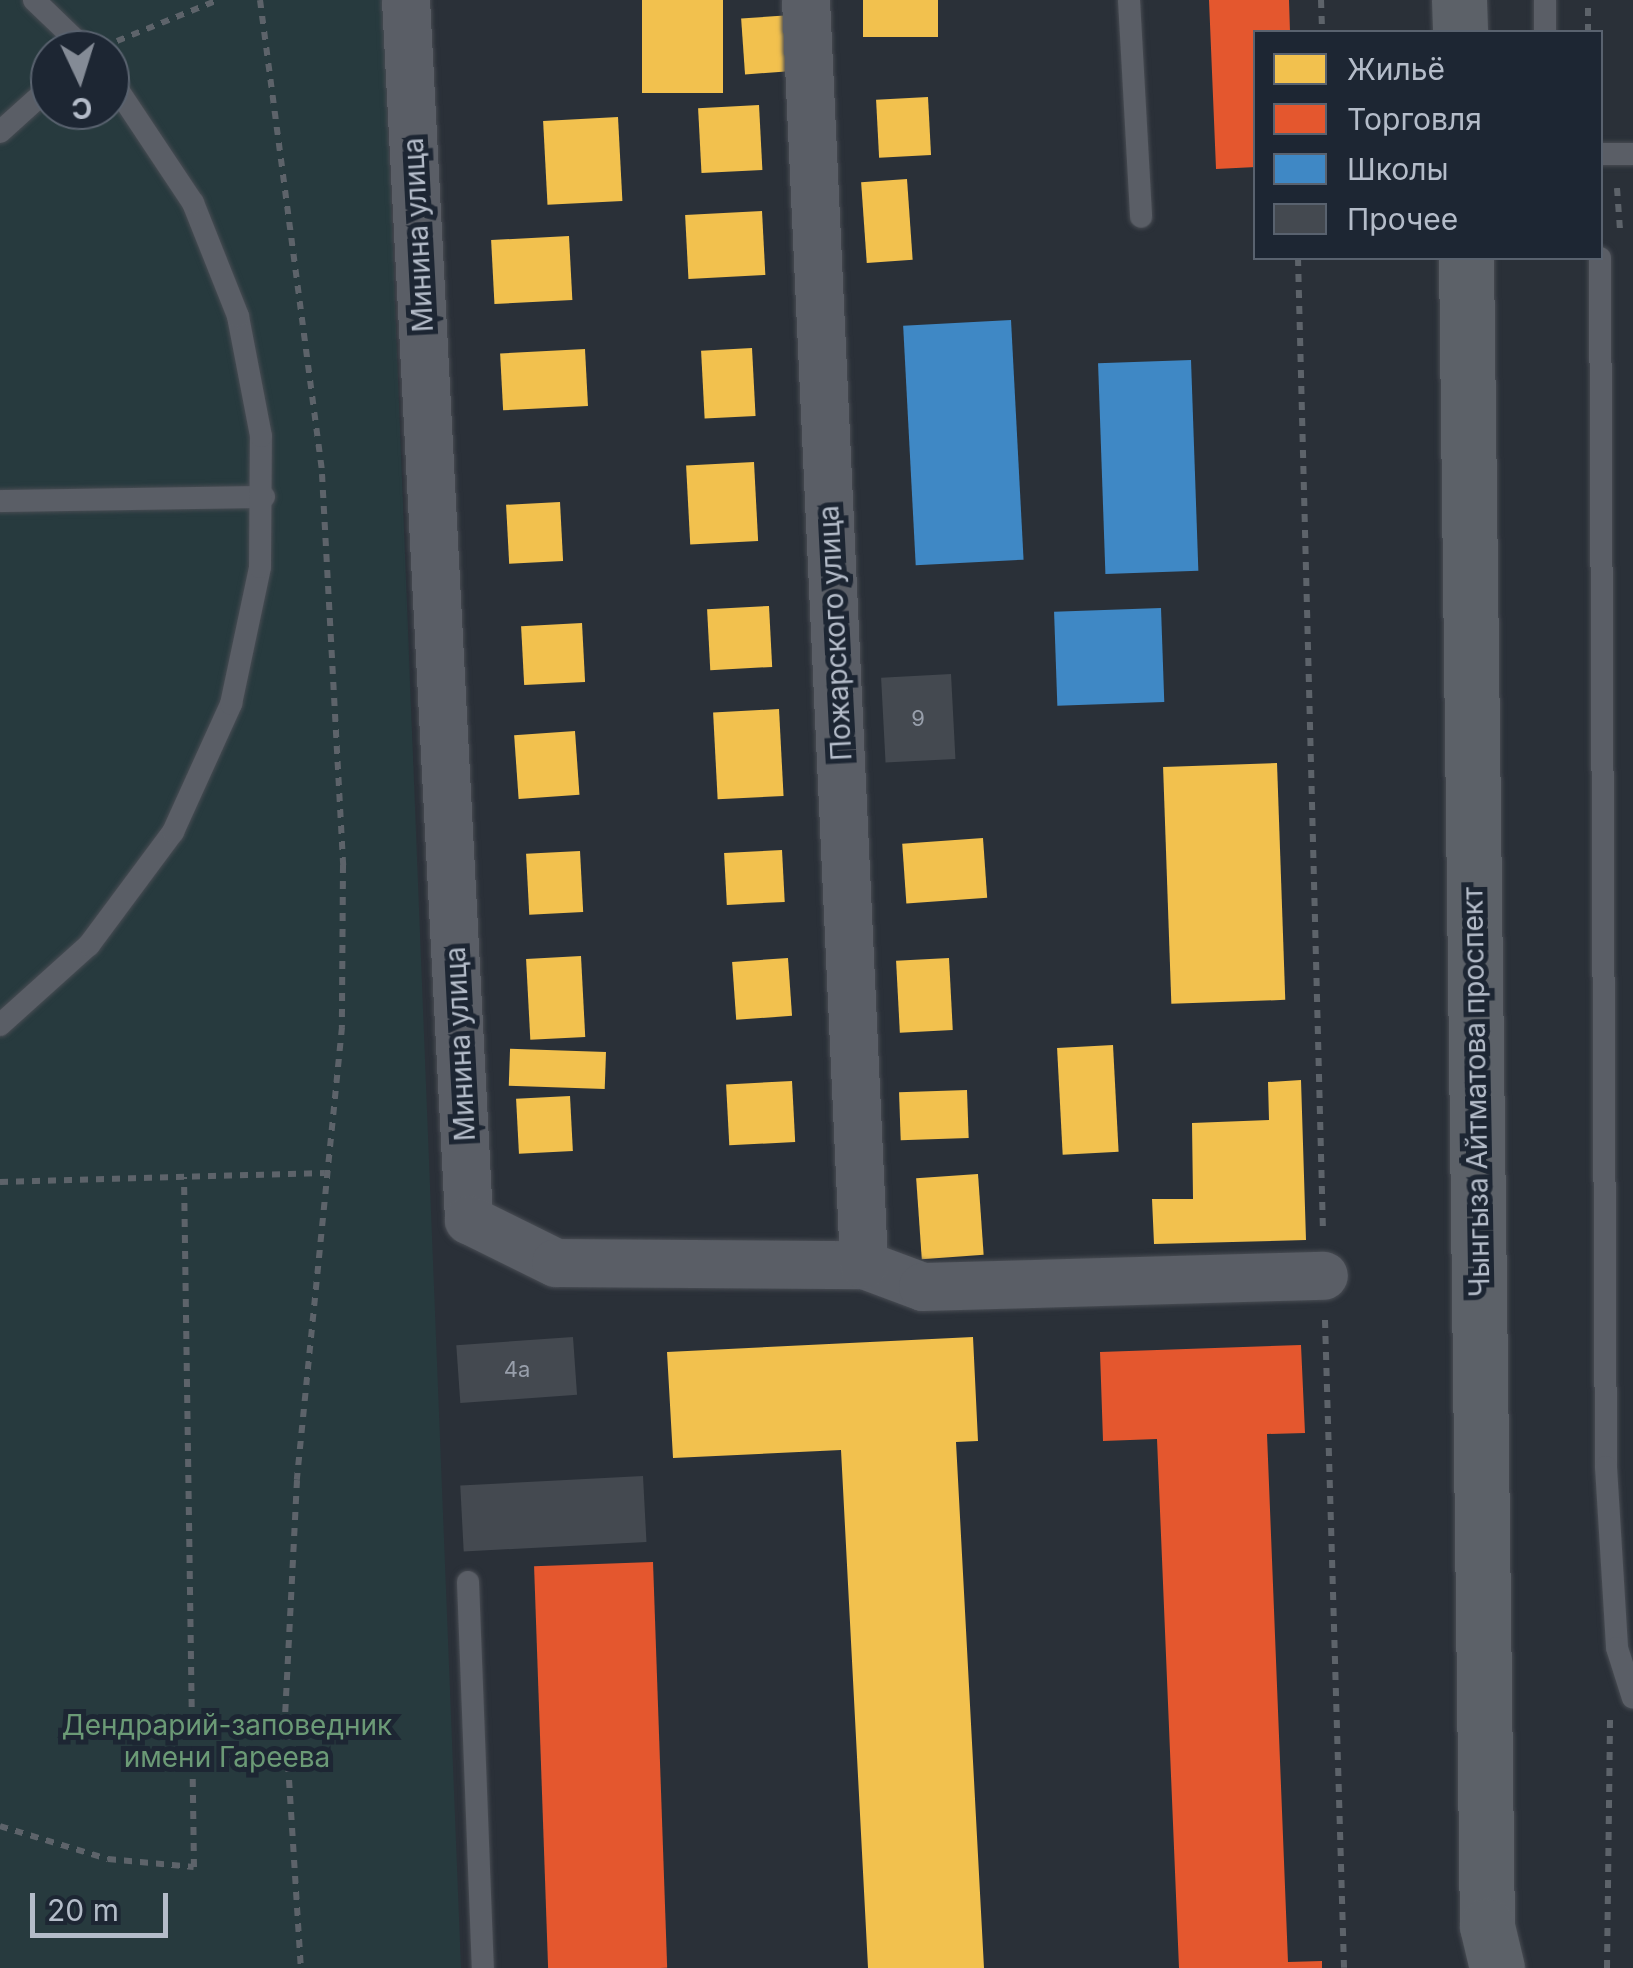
<!DOCTYPE html>
<meta charset="utf-8">
<style>
body{margin:0}
#map{position:relative;width:1633px;height:1968px;overflow:hidden;background:#2a3038;font-family:Inter,sans-serif}
div>[style]{position:absolute}
.green>*{inset:0;background:#273a3e}
.homes>*{inset:0;background:#f2c14e;transform-origin:0 0}
.shops>*{inset:0;background:#e4572e;transform-origin:0 0}
.schools>*{inset:0;background:#3f88c5;transform-origin:0 0}
.building>*{inset:0;background:#444950;transform-origin:0 0}
.path>*{height:6px;margin-top:-3px;transform-origin:0;background:repeating-linear-gradient(90deg,#5d636a 0 8px,transparent 0 16px)}
.roads{filter:drop-shadow(0 0 2px #484c53) drop-shadow(0 0 2px #484c53)}
.service>*{height:22px;margin:-11px;padding:0 11px;transform-origin:11px;border-radius:11px;background:#5a5e66}
.minor>*{height:48px;margin:-24px;padding:0 24px;transform-origin:24px;border-radius:24px;background:#5a5e66}
.primary>*{height:55px;margin:-27.5px;padding:0 27.5px;transform-origin:27.5px;border-radius:27.5px;background:#5c6168}
span{translate:-50% -50%;white-space:nowrap;text-align:center;line-height:1.15;-webkit-text-stroke:10px #1d2633;paint-order:stroke}
.number-label{font-size:22px;color:#989fab}
.number-label span{-webkit-text-stroke-width:0}
.street-label{font-size:28px;color:#b4bcc9}
.park-label{font-size:28px;color:#6b9a76}
.legend{position:absolute;left:1253px;top:30px;width:350px;height:230px;box-sizing:border-box;background:#1d2633;border:2px solid #59626f;margin:0;padding:12px 18px;list-style:none;font-size:30px;color:#b4bcc9}
.legend li{display:flex;align-items:center;gap:20px;height:50px}
.legend b{width:50px;border:2px solid #59626f}
.north{position:absolute;left:30px;top:30px;width:100px;height:100px;box-sizing:border-box;background:#1d2633;border:2px solid #59626f;border-radius:50%;rotate:176deg;font-size:28px;font-weight:700;line-height:40px;text-align:center;color:#b4bcc9}
.north::after{content:'';display:block;margin:auto;width:35px;height:45px;background:#848b96;clip-path:polygon(50% 0,100% 100%,50% 72%,0 100%)}
.scale{position:absolute;left:30px;top:1893px;width:138px;height:45px;box-sizing:border-box;border:5px solid #b4bcc9;border-top:0;padding-left:12px;font-size:30px;line-height:35px;white-space:nowrap;color:#b4bcc9;-webkit-text-stroke:8px #1d2633;paint-order:stroke}
</style>
<div id="map">
<div class="green">
<div style="clip-path:polygon(evenodd,0 0,383px 0,461px 1968px,0 1968px,0 0,50px 50px,110px 50px,110px 110px,50px 110px,50px 50px)"></div>
</div>
<div class="homes">
<div style="left:642px;top:0;width:81px;height:93px"></div>
<div style="left:863px;top:0;width:75px;height:37px"></div>
<div style="left:792px;top:15px;width:56px;height:51px;rotate:86deg"></div>
<div style="left:928px;top:97px;width:58px;height:52px;rotate:87deg"></div>
<div style="left:759px;top:105px;width:65px;height:61px;rotate:87deg"></div>
<div style="left:618px;top:117px;width:84px;height:75px;rotate:87deg"></div>
<div style="left:907px;top:179px;width:81px;height:46px;rotate:86deg"></div>
<div style="left:762px;top:211px;width:64px;height:77px;rotate:87deg"></div>
<div style="left:569px;top:236px;width:64px;height:78px;rotate:87deg"></div>
<div style="left:752px;top:348px;width:68px;height:51px;rotate:87deg"></div>
<div style="left:585px;top:349px;width:57px;height:85px;rotate:87deg"></div>
<div style="left:754px;top:462px;width:79px;height:68px;rotate:87deg"></div>
<div style="left:560px;top:502px;width:59px;height:54px;rotate:87deg"></div>
<div style="left:769px;top:606px;width:61px;height:62px;rotate:87deg"></div>
<div style="left:582px;top:623px;width:59px;height:61px;rotate:87deg"></div>
<div style="left:779px;top:709px;width:87px;height:66px;rotate:87deg"></div>
<div style="left:575px;top:731px;width:64px;height:61px;rotate:86deg"></div>
<div style="left:1277px;top:763px;width:237px;height:114px;rotate:88deg"></div>
<div style="left:983px;top:838px;width:60px;height:81px;rotate:86deg"></div>
<div style="left:782px;top:850px;width:52px;height:58px;rotate:87deg"></div>
<div style="left:580px;top:851px;width:61px;height:54px;rotate:87deg"></div>
<div style="left:581px;top:956px;width:81px;height:55px;rotate:87deg"></div>
<div style="left:788px;top:958px;width:58px;height:56px;rotate:86deg"></div>
<div style="left:949px;top:958px;width:72px;height:53px;rotate:87deg"></div>
<div style="left:1113px;top:1045px;width:107px;height:56px;rotate:87deg"></div>
<div style="left:606px;top:1052px;width:37px;height:96px;rotate:92deg"></div>
<div style="clip-path:polygon(1301px 1080px,1306px 1240px,1154px 1244px,1152px 1199px,1193px 1199px,1192px 1123px,1269px 1120px,1268px 1082px)"></div>
<div style="left:792px;top:1081px;width:61px;height:66px;rotate:87deg"></div>
<div style="left:967px;top:1090px;width:48px;height:68px;rotate:88deg"></div>
<div style="left:570px;top:1096px;width:55px;height:54px;rotate:87deg"></div>
<div style="left:978px;top:1174px;width:81px;height:62px;rotate:86deg"></div>
<div style="clip-path:polygon(973px 1337px,978px 1441px,956px 1442px,984px 1968px,868px 1968px,841px 1450px,673px 1458px,667px 1352px)"></div>
</div>
<div class="shops">
<div style="clip-path:polygon(1209px 0,1289px 0,1290px 32px,1256px 32px,1256px 167px,1216px 169px)"></div>
<div style="clip-path:polygon(1301px 1345px,1305px 1433px,1267px 1434px,1288px 1962px,1322px 1961px,1322px 1968px,1179px 1968px,1157px 1439px,1103px 1441px,1100px 1352px)"></div>
<div style="left:653px;top:1562px;width:406px;height:119px;rotate:88deg"></div>
</div>
<div class="schools">
<div style="left:1011px;top:320px;width:240px;height:108px;rotate:87deg"></div>
<div style="left:1191px;top:360px;width:211px;height:93px;rotate:88deg"></div>
<div style="left:1161px;top:608px;width:94px;height:107px;rotate:88deg"></div>
</div>
<div class="building">
<div style="left:951px;top:674px;width:85px;height:70px;rotate:87deg"></div>
<div style="left:573px;top:1337px;width:58px;height:117px;rotate:86deg"></div>
<div style="left:643px;top:1476px;width:66px;height:183px;rotate:87deg"></div>
</div>
<div class="path">
<div style="left:260px;top:0;width:478px;rotate:82.5deg"></div>
<div style="left:322px;top:474px;width:392px;rotate:86.9deg"></div>
<div style="left:343px;top:865px;width:162px;rotate:90.4deg"></div>
<div style="left:342px;top:1027px;width:455px;rotate:95.7deg"></div>
<div style="left:297px;top:1480px;width:236px;rotate:92.9deg"></div>
<div style="left:285px;top:1716px;width:253px;rotate:86.4deg"></div>
<div style="left:1321px;top:0;width:32px;rotate:88deg"></div>
<div style="left:1588px;top:32px;width:32px;rotate:-90deg"></div>
<div style="left:117px;top:41px;width:109px;rotate:-22.1deg"></div>
<div style="left:1617px;top:188px;width:42px;rotate:85.9deg"></div>
<div style="left:1298px;top:258px;width:974px;rotate:88.53deg"></div>
<div style="left:0;top:1182px;width:325px;rotate:-1.6deg"></div>
<div style="left:1325px;top:1320px;width:648px;rotate:88.32deg"></div>
<div style="left:0;top:1826px;width:113px;rotate:17deg"></div>
<div style="left:108px;top:1859px;width:86px;rotate:5.3deg"></div>
<div style="left:194px;top:1867px;width:690px;rotate:-90.83deg"></div>
<div style="left:1607px;top:1968px;width:248px;rotate:-89.3deg"></div>
</div>
<div class="roads">
<div class="service">
<div style="left:34px;top:0;width:72px;rotate:43.9deg"></div>
<div style="left:1129px;top:0;width:217px;rotate:86.8deg"></div>
<div style="left:1545px;top:0;width:32px;rotate:90deg"></div>
<div style="left:0;top:132px;width:67px;rotate:-42deg"></div>
<div style="left:1600px;top:154px;width:33px"></div>
<div style="left:1600px;top:258px;width:1209px;rotate:89.72deg"></div>
<div style="left:1606px;top:1467px;width:181px;rotate:86.5deg"></div>
<div style="left:1617px;top:1648px;width:52px;rotate:72.3deg"></div>
<div style="left:0;top:501px;width:264px;rotate:-0.9deg"></div>
<div style="left:0;top:1025px;width:120px;rotate:-42deg"></div>
<div style="left:89px;top:945px;width:141px;rotate:-53.4deg"></div>
<div style="left:173px;top:832px;width:141px;rotate:-65.6deg"></div>
<div style="left:231px;top:704px;width:140px;rotate:-78deg"></div>
<div style="left:260px;top:567px;width:131px;rotate:-89.6deg"></div>
<div style="left:261px;top:436px;width:122px;rotate:-100.9deg"></div>
<div style="left:238px;top:316px;width:122px;rotate:-111.7deg"></div>
<div style="left:193px;top:203px;width:150px;rotate:-123.6deg"></div>
<div style="left:468px;top:1582px;width:386px;rotate:87.8deg"></div>
</div>
<div class="minor">
<div style="left:406px;top:0;width:1222px;rotate:87.04deg"></div>
<div style="left:469px;top:1220px;width:97px;rotate:26.3deg"></div>
<div style="left:556px;top:1263px;width:308px;rotate:0.4deg"></div>
<div style="left:864px;top:1265px;width:63px;rotate:20.4deg"></div>
<div style="left:923px;top:1287px;width:401px;rotate:-1.6deg"></div>
<div style="left:806px;top:0;width:1266px;rotate:87.37deg"></div>
</div>
<div class="primary">
<div style="left:1459px;top:0;width:32px;rotate:88deg"></div>
<div style="left:1466px;top:258px;width:1668px;rotate:89.28deg"></div>
<div style="left:1487px;top:1926px;width:43px;rotate:76.6deg"></div>
</div>
</div>
<div class="number-label">
<span style="left:918px;top:719px">9</span>
<span style="left:517px;top:1370px">4а</span>
</div>
<div class="street-label">
<span style="left:418px;top:235px;rotate:-93deg">Минина улица</span>
<span style="left:835px;top:633px;rotate:-93deg">Пожарского улица</span>
<span style="left:460px;top:1044px;rotate:-93deg">Минина улица</span>
<span style="left:1476px;top:1092px;rotate:-91deg">Чынгыза Айтматова проспект</span>
</div>
<div class="park-label">
<span style="left:227px;top:1741px">Дендрарий-заповедник<br>имени Гареева</span>
</div>
<ul class="legend">
<li><b style="height:28px;background:#f2c14e"></b>Жильё</li>
<li><b style="height:28px;background:#e4572e"></b>Торговля</li>
<li><b style="height:28px;background:#3f88c5"></b>Школы</li>
<li><b style="height:28px;background:#444950"></b>Прочее</li>
</ul>
<div class="north">С</div>
<div class="scale">20 m</div>
</div>
